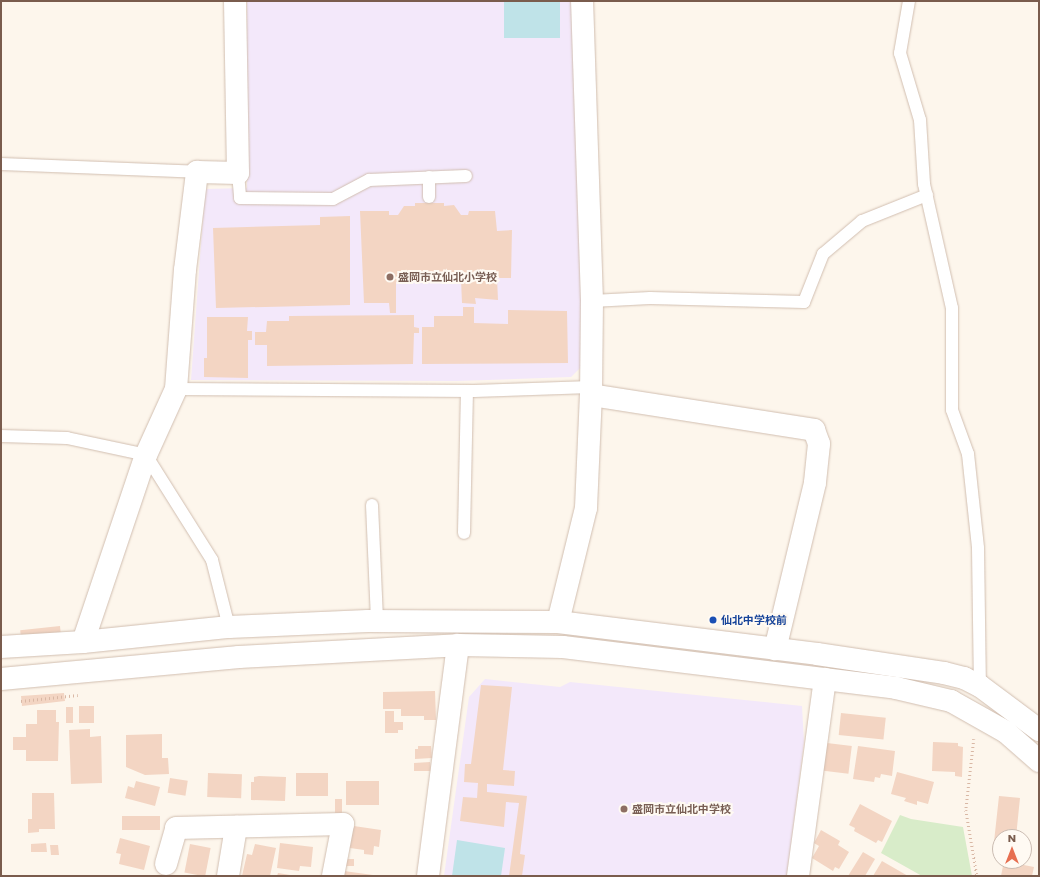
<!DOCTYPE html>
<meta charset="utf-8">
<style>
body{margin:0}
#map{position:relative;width:1040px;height:877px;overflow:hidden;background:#fdf6ec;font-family:Poppins,"Noto Sans JP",sans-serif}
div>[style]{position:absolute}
.education>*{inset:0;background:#f3e8fa}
.green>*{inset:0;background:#d8ecc9}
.water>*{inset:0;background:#bfe3e8;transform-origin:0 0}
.building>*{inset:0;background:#f3d5c3;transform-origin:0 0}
.path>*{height:2.5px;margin-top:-1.25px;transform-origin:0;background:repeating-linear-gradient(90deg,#d9b8a5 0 1px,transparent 0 4px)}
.roads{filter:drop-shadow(0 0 1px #d1beb0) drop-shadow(0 0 1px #d1beb0)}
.lane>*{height:12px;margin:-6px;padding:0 6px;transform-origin:6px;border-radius:6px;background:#fff}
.street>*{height:22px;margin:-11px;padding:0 11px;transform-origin:11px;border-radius:11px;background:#fff}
.secondary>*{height:22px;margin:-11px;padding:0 11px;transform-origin:11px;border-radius:11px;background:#fff}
.dots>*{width:11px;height:11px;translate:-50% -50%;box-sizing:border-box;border:2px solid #fffaf3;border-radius:50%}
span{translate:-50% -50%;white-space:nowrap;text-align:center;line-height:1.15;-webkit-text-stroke:4px #fffaf3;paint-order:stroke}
.education-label{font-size:11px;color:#785e54;font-weight:700}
.left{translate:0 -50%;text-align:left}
.transit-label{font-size:11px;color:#164399;font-weight:700}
.frame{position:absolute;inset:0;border:2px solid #7a5c4d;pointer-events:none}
.north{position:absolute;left:992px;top:829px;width:40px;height:40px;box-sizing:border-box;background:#fffaf3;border:1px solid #cabbb1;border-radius:50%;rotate:0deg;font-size:11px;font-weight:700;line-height:16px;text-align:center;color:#7a5c4d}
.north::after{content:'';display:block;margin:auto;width:14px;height:18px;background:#e76f51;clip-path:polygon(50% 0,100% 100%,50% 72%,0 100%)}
</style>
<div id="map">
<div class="education">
<div style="clip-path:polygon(247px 1px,573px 1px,583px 365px,571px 377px,457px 381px,191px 380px,205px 189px,247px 188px)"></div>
<div style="clip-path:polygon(485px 679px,560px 687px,570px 682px,802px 706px,804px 742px,787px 876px,444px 876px,469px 697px)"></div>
</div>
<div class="green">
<div style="clip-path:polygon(900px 815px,911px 819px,963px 827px,972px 876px,922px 876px,881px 853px)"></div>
</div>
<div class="water">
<div style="left:504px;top:1px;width:56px;height:37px"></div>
<div style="clip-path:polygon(457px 840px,505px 848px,501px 876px,452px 876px)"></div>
</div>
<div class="building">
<div style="clip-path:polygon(415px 203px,444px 203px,444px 206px,454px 205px,461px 215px,468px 215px,469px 211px,495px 211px,497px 231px,512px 230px,511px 278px,497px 278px,498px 300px,475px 298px,476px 304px,462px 303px,461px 280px,396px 282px,396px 313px,390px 313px,389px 303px,364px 303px,360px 211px,389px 211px,389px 215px,398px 215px,404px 206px,415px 206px)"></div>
<div style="clip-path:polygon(350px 216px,350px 305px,216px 308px,213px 228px,320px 225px,320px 217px)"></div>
<div style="clip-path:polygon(463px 307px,474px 307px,474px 323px,508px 324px,508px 310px,567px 311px,568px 363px,422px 364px,422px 327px,434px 327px,434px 316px,463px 316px)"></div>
<div style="clip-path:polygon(414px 315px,414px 327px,419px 328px,419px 333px,414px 333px,413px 364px,267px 366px,267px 345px,255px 345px,255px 332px,266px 332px,267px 321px,289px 321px,289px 316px)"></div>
<div style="clip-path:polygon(207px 317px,248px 317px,247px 331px,252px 331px,252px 340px,248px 340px,248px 378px,204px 377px,204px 358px,207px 358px)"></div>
<div style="left:60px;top:626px;width:9px;height:40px;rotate:84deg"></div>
<div style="clip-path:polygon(481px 685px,512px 687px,503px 770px,515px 771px,514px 786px,487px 784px,487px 792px,527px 796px,520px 854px,525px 855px,522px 876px,509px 876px,519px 803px,506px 802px,504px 827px,460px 821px,463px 797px,477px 798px,478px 783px,464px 782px,465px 764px,471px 764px)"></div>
<div style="clip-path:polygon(435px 691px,436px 720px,424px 720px,424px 716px,401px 716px,401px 709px,383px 709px,383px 692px)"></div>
<div style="clip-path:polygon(64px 693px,65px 701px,22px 706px,21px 696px)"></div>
<div style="left:79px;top:706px;width:15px;height:17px"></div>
<div style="left:66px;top:707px;width:7px;height:16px"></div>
<div style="clip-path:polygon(37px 710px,56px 710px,56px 722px,59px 722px,58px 761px,26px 761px,26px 750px,13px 750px,13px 737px,26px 737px,26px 724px,37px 724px)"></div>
<div style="clip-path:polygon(385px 711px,394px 711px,394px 722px,403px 722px,403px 730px,398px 730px,398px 733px,385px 733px)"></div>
<div style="left:841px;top:713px;width:45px;height:22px;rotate:6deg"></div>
<div style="clip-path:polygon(90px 729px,90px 737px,101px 736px,102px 783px,71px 784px,69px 730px)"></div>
<div style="clip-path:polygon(162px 734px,162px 758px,168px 758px,169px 774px,145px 775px,126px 767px,126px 735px)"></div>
<div style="clip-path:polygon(933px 742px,958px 743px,958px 746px,963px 747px,962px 777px,955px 776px,955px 772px,932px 771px)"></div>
<div style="left:827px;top:743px;width:25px;height:28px;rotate:7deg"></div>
<div style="clip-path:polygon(418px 746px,431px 746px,432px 758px,415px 759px,415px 749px,418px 749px)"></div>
<div style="clip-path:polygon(858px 746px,895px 751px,892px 776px,881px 774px,880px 778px,875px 777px,874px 782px,853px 779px)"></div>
<div style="clip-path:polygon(430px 762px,431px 771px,414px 771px,414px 763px)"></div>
<div style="clip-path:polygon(897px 772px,934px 782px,928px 804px,917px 801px,917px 805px,904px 801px,906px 798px,891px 794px)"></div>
<div style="left:208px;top:773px;width:34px;height:24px;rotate:2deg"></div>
<div style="left:296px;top:773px;width:32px;height:23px"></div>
<div style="clip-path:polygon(259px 776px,286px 777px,285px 801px,251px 800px,251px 782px,254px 782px,254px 777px)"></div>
<div style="left:170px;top:778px;width:18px;height:15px;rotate:9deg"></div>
<div style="clip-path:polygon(136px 781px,160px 787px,155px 806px,125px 798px,128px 786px,134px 788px)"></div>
<div style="left:346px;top:781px;width:33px;height:24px"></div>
<div style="clip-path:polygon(32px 793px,54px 793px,55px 829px,39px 829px,39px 832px,28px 833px,28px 819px,32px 819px)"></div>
<div style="clip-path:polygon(999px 796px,1020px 798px,1016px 837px,1000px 837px,1000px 851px,993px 851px)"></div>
<div style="left:335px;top:799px;width:7px;height:15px"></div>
<div style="clip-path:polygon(860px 804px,892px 821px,882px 842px,878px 840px,876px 843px,854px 831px,855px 828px,849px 825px)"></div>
<div style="left:122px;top:816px;width:38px;height:14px"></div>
<div style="clip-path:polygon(347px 825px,381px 830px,379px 847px,374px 846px,373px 855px,364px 854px,364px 850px,343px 847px)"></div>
<div style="clip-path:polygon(821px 830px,840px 841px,838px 845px,849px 852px,839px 869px,835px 867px,833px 871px,812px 858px,819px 846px,814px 843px)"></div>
<div style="clip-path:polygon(120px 838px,150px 846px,144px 870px,119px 864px,121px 854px,116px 853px)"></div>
<div style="clip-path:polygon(46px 843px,47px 852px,31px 852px,31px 844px)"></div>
<div style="clip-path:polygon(280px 843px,313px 847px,311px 867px,300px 866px,299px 871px,277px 868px)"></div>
<div style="left:190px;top:844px;width:21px;height:29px;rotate:11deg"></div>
<div style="clip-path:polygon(255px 844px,276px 848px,270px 876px,242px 876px,247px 854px,252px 855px)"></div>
<div style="clip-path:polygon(50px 845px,58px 845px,59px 855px,51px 855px)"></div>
<div style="clip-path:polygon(863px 852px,875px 859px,865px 876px,848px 876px)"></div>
<div style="left:344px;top:859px;width:10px;height:7px"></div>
<div style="clip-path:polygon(882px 861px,908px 876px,873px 876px)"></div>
<div style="clip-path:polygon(1008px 862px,1034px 867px,1032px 876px,1001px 876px,1003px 866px,1007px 867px)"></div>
<div style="clip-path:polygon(344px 871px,373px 875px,372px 876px,343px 876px)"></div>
<div style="clip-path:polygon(278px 873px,290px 875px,290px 876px,277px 876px)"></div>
</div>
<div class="path">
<div style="left:21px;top:701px;width:57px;rotate:-6deg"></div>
<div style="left:974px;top:739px;width:71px;rotate:96.4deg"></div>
<div style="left:966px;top:810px;width:67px;rotate:80.5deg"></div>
</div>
<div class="roads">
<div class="lane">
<div style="left:909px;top:1px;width:53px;rotate:99.8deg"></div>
<div style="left:900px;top:53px;width:70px;rotate:73.4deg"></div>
<div style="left:920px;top:120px;width:64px;rotate:86.4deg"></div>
<div style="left:924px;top:184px;width:127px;rotate:77.3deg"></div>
<div style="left:952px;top:308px;width:102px;rotate:90deg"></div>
<div style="left:952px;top:410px;width:47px;rotate:70deg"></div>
<div style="left:968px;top:454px;width:95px;rotate:83.9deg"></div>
<div style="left:978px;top:548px;width:138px;rotate:89.2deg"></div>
<div style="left:1px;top:164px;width:196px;rotate:2.3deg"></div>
<div style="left:238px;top:173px;width:25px;rotate:85deg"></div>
<div style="left:240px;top:198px;width:93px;rotate:0.6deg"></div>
<div style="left:333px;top:199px;width:41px;rotate:-27.8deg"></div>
<div style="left:369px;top:180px;width:97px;rotate:-2.4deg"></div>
<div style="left:429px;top:177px;width:20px;rotate:90deg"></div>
<div style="left:592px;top:301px;width:58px;rotate:-3deg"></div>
<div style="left:650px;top:298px;width:154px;rotate:1.5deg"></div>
<div style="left:804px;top:302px;width:52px;rotate:-68.4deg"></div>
<div style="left:823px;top:254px;width:51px;rotate:-40.2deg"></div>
<div style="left:862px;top:221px;width:70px;rotate:-21.8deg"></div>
<div style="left:176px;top:389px;width:298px;rotate:0.4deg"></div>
<div style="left:474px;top:391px;width:117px;rotate:-2deg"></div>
<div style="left:1px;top:436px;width:66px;rotate:1.7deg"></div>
<div style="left:67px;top:438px;width:81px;rotate:12.1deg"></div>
<div style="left:146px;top:455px;width:124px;rotate:57.8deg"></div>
<div style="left:212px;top:560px;width:69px;rotate:75.8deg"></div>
<div style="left:372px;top:505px;width:116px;rotate:87.5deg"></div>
<div style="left:464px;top:533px;width:142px;rotate:-88.8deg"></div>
</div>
<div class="street">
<div style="left:591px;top:395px;width:226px;rotate:8.9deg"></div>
<div style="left:814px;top:430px;width:15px;rotate:70deg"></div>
<div style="left:819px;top:444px;width:39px;rotate:96deg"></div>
<div style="left:815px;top:483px;width:171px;rotate:103.5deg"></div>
<div style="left:558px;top:622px;width:117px;rotate:-76.2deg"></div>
<div style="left:586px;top:508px;width:113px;rotate:-87.5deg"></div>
<div style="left:591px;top:395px;width:94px;rotate:-89.4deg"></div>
<div style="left:592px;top:301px;width:300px;rotate:-91.9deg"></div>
<div style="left:83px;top:642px;width:197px;rotate:-71.4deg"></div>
<div style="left:146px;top:455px;width:72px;rotate:-65.6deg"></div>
<div style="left:176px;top:389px;width:119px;rotate:-85.7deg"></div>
<div style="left:185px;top:270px;width:99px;rotate:-83deg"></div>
<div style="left:197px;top:172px;width:41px;rotate:1.4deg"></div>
<div style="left:238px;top:173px;width:172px;rotate:-91deg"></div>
<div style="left:166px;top:864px;width:37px;rotate:-74deg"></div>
<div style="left:176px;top:828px;width:167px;rotate:-1.4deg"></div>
<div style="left:343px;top:824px;width:53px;rotate:100.9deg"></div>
<div style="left:228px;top:876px;width:50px;rotate:-80.7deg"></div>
<div style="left:428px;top:876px;width:233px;rotate:-82.6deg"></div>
<div style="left:798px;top:876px;width:199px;rotate:-82.2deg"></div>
</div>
<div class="secondary">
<div style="left:1px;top:647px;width:82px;rotate:-3.5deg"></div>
<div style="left:83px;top:642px;width:147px;rotate:-5.9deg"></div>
<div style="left:229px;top:627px;width:139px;rotate:-2.5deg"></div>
<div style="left:368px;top:621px;width:190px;rotate:0.3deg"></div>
<div style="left:558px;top:622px;width:261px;rotate:7deg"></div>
<div style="left:817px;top:654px;width:128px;rotate:8.5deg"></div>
<div style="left:944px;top:673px;width:21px;rotate:14deg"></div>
<div style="left:964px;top:678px;width:18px;rotate:27deg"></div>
<div style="left:980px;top:686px;width:74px;rotate:36.7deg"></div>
<div style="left:1px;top:679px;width:239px;rotate:-5.3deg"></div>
<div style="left:239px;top:657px;width:219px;rotate:-3.1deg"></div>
<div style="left:458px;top:645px;width:105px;rotate:1.1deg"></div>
<div style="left:563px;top:647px;width:336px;rotate:7deg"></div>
<div style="left:896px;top:688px;width:57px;rotate:13.3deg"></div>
<div style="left:951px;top:701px;width:63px;rotate:29.4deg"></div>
<div style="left:1006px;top:732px;width:44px;rotate:41.3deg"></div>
</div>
</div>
<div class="dots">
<div style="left:390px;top:277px;background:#8d6e63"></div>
<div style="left:713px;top:620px;background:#1a4fb4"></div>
<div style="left:624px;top:809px;background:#8d6e63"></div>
</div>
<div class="education-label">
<span class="left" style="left:398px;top:277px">盛岡市立仙北小学校</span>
<span class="left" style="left:632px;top:809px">盛岡市立仙北中学校</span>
</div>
<div class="transit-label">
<span class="left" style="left:721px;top:620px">仙北中学校前</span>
</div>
<div class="frame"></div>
<div class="north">N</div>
</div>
